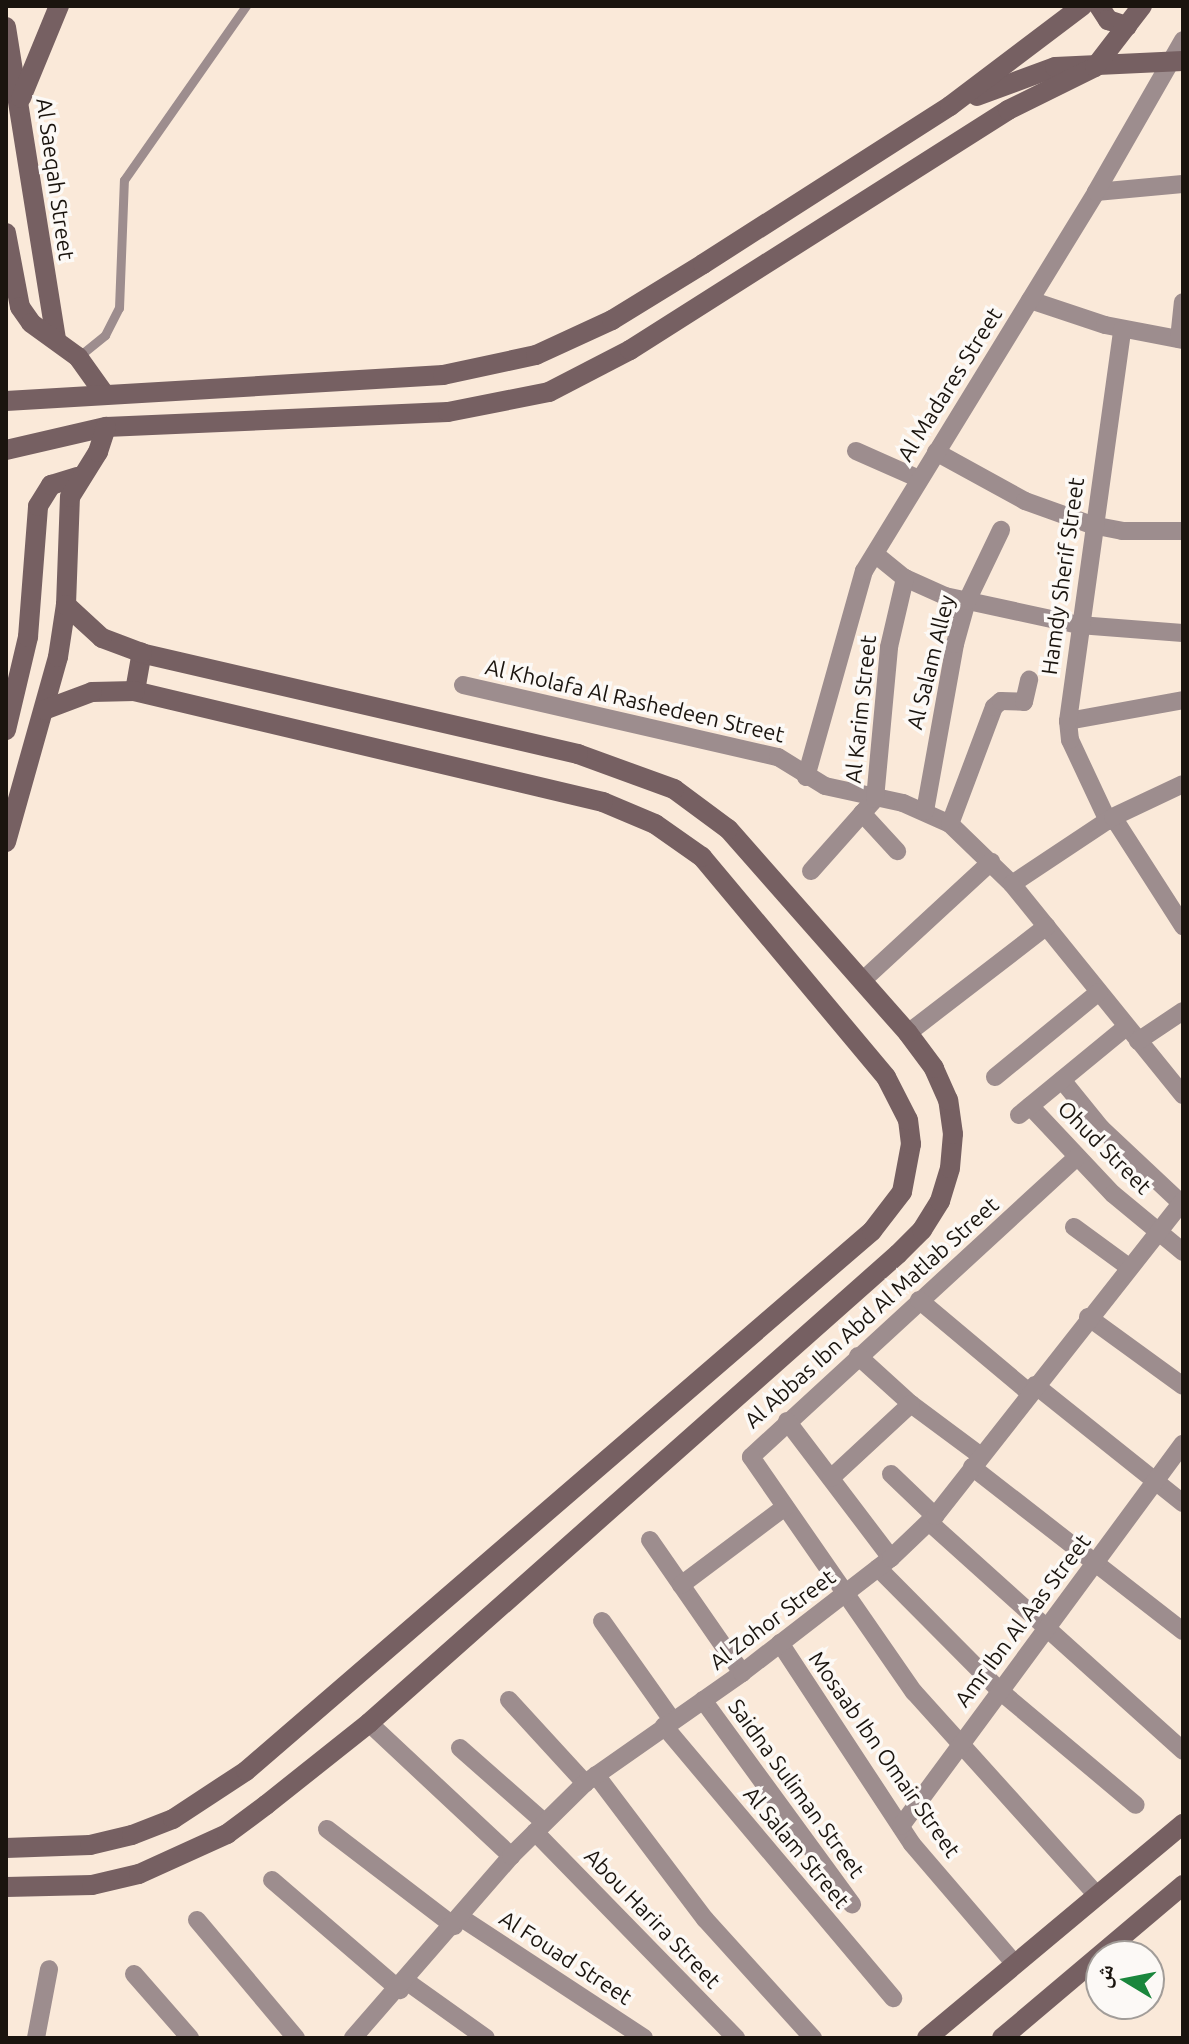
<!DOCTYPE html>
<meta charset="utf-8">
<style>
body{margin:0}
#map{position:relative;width:1189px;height:2044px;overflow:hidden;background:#fae9d9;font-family:Ubuntu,"Noto Naskh Arabic",sans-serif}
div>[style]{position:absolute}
.lane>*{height:9px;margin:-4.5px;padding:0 4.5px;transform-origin:4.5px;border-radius:4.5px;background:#9d8d8e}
.street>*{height:18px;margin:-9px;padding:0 9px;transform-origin:9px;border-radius:9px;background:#9d8d8e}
.secondary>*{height:20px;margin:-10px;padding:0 10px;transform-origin:10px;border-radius:10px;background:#766062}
span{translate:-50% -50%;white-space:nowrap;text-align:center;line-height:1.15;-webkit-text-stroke:7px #fcf9f6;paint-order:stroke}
.street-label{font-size:22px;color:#1a140e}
.frame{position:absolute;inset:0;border:8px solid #1a140e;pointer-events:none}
.north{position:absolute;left:1085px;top:1940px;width:80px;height:80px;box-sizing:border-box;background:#fcf9f6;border:2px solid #a29d99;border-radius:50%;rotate:280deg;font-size:22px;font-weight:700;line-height:32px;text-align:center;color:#1a140e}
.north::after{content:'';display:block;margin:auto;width:28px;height:36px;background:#1a863c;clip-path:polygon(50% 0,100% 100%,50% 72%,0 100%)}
</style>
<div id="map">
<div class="lane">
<div style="left:78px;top:357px;width:35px;rotate:-39deg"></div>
<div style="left:105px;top:335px;width:30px;rotate:-63deg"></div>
<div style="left:119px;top:308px;width:128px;rotate:-87.8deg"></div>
<div style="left:124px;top:180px;width:213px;rotate:-55deg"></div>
</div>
<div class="street">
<div style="left:1096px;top:192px;width:87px;rotate:-5.3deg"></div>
<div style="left:1030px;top:300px;width:79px;rotate:18.4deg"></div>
<div style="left:1105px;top:325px;width:79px;rotate:10.9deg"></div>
<div style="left:1179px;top:339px;width:37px;rotate:-84deg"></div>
<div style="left:856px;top:451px;width:67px;rotate:23.9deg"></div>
<div style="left:936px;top:452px;width:102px;rotate:28.8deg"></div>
<div style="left:1025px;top:501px;width:71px;rotate:19.7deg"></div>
<div style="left:1092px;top:525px;width:31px;rotate:11deg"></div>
<div style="left:1122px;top:531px;width:61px"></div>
<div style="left:875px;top:554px;width:38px;rotate:39deg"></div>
<div style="left:905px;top:578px;width:44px;rotate:24.2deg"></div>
<div style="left:945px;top:596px;width:137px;rotate:12.2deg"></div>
<div style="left:1079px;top:625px;width:104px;rotate:4.4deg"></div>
<div style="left:463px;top:685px;width:323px;rotate:12.9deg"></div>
<div style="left:778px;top:757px;width:55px;rotate:31.7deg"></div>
<div style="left:825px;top:786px;width:80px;rotate:12.3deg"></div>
<div style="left:903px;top:803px;width:51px;rotate:24.1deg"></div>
<div style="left:950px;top:824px;width:86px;rotate:44.1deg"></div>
<div style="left:1012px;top:884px;width:272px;rotate:51deg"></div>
<div style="left:1068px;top:721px;width:117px;rotate:-10.3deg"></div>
<div style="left:806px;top:777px;width:214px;rotate:-74.3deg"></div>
<div style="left:864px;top:571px;width:444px;rotate:-58.5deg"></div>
<div style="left:1096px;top:192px;width:175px;rotate:-60.2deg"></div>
<div style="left:925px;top:811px;width:170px;rotate:-79.8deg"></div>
<div style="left:955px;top:644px;width:45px;rotate:-74.4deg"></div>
<div style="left:967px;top:601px;width:79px;rotate:-64.4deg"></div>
<div style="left:862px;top:813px;width:52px;rotate:47.4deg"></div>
<div style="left:1113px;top:817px;width:130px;rotate:57.3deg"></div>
<div style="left:1108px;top:821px;width:89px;rotate:-115.1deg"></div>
<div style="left:1070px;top:740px;width:19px;rotate:-96deg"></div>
<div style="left:1068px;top:721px;width:395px;rotate:-82.1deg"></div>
<div style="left:950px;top:824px;width:125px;rotate:-69.4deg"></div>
<div style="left:994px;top:707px;width:9px;rotate:-41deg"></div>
<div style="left:1001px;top:701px;width:23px;rotate:2deg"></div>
<div style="left:1024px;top:702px;width:23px;rotate:-77deg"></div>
<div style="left:811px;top:871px;width:96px;rotate:-48.4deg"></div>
<div style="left:875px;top:799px;width:153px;rotate:-84.7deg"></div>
<div style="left:889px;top:647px;width:71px;rotate:-76.9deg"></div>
<div style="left:1012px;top:884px;width:121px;rotate:-33.6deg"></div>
<div style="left:1113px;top:817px;width:77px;rotate:-25.2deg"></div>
<div style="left:862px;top:981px;width:176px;rotate:-42.7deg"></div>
<div style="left:908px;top:1033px;width:175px;rotate:-37.6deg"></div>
<div style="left:1138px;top:1041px;width:54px;rotate:-33.7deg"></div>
<div style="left:995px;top:1077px;width:134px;rotate:-39.3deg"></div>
<div style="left:1062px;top:1080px;width:62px;rotate:50.9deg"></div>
<div style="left:1101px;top:1128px;width:110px;rotate:43.2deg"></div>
<div style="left:1030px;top:1106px;width:121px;rotate:46.7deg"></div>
<div style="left:1113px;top:1194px;width:91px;rotate:39.6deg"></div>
<div style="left:1019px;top:1115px;width:139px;rotate:-39.4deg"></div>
<div style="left:1077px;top:1157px;width:443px;rotate:137.4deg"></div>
<div style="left:751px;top:1457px;width:286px;rotate:55.3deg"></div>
<div style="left:914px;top:1692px;width:273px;rotate:48deg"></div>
<div style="left:1074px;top:1227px;width:69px;rotate:36.2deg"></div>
<div style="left:919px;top:1300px;width:145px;rotate:40deg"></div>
<div style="left:1088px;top:1317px;width:117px;rotate:36deg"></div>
<div style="left:858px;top:1356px;width:72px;rotate:42.2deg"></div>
<div style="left:911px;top:1404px;width:87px;rotate:36.6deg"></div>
<div style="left:1035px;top:1385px;width:189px;rotate:38.6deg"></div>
<div style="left:787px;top:1421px;width:172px;rotate:52.8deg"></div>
<div style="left:972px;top:1467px;width:267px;rotate:37.9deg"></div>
<div style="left:891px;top:1474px;width:61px;rotate:43.7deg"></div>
<div style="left:831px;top:1478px;width:109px;rotate:-42.8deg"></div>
<div style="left:929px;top:1522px;width:342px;rotate:42deg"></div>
<div style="left:650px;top:1540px;width:162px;rotate:55.3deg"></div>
<div style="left:878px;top:1568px;width:173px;rotate:45.2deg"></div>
<div style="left:1000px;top:1691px;width:177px;rotate:40deg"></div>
<div style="left:681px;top:1585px;width:130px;rotate:-36.9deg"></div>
<div style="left:602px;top:1621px;width:121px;rotate:54.7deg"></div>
<div style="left:780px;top:1643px;width:240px;rotate:56.7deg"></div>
<div style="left:912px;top:1844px;width:158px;rotate:49.4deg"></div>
<div style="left:509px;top:1700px;width:113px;rotate:47.5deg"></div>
<div style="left:703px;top:1700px;width:253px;rotate:53.9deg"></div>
<div style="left:369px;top:1723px;width:195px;rotate:43.1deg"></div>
<div style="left:664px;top:1726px;width:356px;rotate:49.9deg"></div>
<div style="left:460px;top:1748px;width:112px;rotate:41.4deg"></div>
<div style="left:596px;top:1775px;width:181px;rotate:52.9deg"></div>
<div style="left:705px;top:1919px;width:161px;rotate:47.8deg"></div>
<div style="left:901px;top:1826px;width:475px;rotate:-53.6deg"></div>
<div style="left:327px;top:1829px;width:160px;rotate:37.4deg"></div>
<div style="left:535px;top:1832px;width:288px;rotate:45.7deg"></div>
<div style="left:272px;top:1880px;width:169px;rotate:40.7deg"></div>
<div style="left:460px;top:1917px;width:220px;rotate:33.3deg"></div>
<div style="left:197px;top:1920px;width:154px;rotate:50deg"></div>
<div style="left:134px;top:1974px;width:85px;rotate:48.8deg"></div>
<div style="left:406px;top:1981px;width:98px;rotate:35.5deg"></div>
<div style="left:36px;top:2038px;width:70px;rotate:-79.3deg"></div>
<div style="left:353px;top:2038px;width:241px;rotate:-49deg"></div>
<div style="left:511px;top:1856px;width:104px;rotate:-44.6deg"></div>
<div style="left:585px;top:1783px;width:192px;rotate:-35deg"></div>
<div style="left:742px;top:1673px;width:188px;rotate:-37.7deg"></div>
<div style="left:891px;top:1558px;width:61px;rotate:-43.7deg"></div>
<div style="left:935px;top:1516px;width:401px;rotate:-51.8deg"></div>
</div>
<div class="secondary">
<div style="left:1099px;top:6px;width:17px;rotate:57deg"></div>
<div style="left:1108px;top:20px;width:20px;rotate:18deg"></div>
<div style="left:6px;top:27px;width:315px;rotate:80.9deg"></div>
<div style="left:977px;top:96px;width:83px;rotate:-20.4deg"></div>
<div style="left:1055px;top:67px;width:128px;rotate:-2.7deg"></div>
<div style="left:21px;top:98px;width:100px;rotate:-67.6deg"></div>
<div style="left:6px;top:233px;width:75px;rotate:79.3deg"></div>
<div style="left:20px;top:307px;width:19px;rotate:55deg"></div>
<div style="left:31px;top:323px;width:58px;rotate:35.9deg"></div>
<div style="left:78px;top:357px;width:43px;rotate:54.5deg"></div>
<div style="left:6px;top:401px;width:438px;rotate:-3.4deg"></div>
<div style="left:443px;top:375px;width:95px;rotate:-12.1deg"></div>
<div style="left:536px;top:355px;width:84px;rotate:-24.7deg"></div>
<div style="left:612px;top:320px;width:107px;rotate:-31.6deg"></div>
<div style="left:703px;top:264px;width:293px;rotate:-32.6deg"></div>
<div style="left:950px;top:106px;width:166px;rotate:-37.1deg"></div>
<div style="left:6px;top:450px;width:103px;rotate:-13deg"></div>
<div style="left:106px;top:427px;width:342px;rotate:-2.5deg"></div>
<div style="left:448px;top:412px;width:103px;rotate:-11.2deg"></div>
<div style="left:549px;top:392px;width:91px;rotate:-27.4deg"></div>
<div style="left:630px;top:350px;width:448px;rotate:-32.4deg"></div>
<div style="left:1008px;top:110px;width:97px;rotate:-26.3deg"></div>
<div style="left:1095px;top:67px;width:77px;rotate:-52.4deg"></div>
<div style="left:135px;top:691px;width:39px;rotate:-80deg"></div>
<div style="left:6px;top:730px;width:96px;rotate:-76.7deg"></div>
<div style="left:28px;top:637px;width:131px;rotate:-85.6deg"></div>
<div style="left:38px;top:506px;width:25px;rotate:-58deg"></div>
<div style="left:51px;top:485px;width:28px;rotate:-17deg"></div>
<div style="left:6px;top:842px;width:192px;rotate:-74.3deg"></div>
<div style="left:58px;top:657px;width:53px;rotate:-81.3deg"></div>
<div style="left:66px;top:605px;width:108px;rotate:-87.9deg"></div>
<div style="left:70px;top:497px;width:53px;rotate:-58.1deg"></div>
<div style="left:98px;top:452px;width:26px;rotate:-72deg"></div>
<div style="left:6px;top:1848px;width:84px;rotate:-2deg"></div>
<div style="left:90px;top:1845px;width:43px;rotate:-13.4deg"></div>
<div style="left:132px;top:1835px;width:44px;rotate:-21.3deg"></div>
<div style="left:173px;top:1819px;width:87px;rotate:-33.3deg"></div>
<div style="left:246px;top:1771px;width:827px;rotate:-40.78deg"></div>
<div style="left:872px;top:1231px;width:49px;rotate:-52.4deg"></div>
<div style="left:902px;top:1192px;width:49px;rotate:-79.4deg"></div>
<div style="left:911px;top:1144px;width:24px;rotate:-97deg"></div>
<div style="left:908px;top:1120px;width:48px;rotate:-117.1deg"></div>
<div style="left:886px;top:1077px;width:287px;rotate:-129.9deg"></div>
<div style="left:702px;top:857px;width:57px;rotate:-144.9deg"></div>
<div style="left:655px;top:824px;width:56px;rotate:-157.1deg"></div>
<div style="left:603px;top:802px;width:481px;rotate:-166.7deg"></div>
<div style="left:135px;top:691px;width:43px;rotate:178.7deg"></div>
<div style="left:92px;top:692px;width:51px;rotate:159.4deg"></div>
<div style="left:6px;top:1887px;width:86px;rotate:-1.3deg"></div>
<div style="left:92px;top:1885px;width:48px;rotate:-13.2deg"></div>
<div style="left:139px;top:1874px;width:97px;rotate:-24.4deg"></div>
<div style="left:227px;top:1834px;width:49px;rotate:-36.6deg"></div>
<div style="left:266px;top:1805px;width:132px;rotate:-38.5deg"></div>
<div style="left:369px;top:1723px;width:707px;rotate:-41.56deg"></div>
<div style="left:898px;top:1254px;width:34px;rotate:-45deg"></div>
<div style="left:922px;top:1230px;width:34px;rotate:-58deg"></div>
<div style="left:940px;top:1201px;width:34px;rotate:-73deg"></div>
<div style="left:950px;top:1168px;width:34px;rotate:-85deg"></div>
<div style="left:953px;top:1134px;width:34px;rotate:-98deg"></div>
<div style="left:948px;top:1100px;width:35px;rotate:-114deg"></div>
<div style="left:934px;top:1068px;width:44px;rotate:-126.6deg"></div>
<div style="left:908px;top:1033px;width:272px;rotate:-131.4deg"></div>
<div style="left:728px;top:829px;width:67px;rotate:-143.5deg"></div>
<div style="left:674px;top:789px;width:102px;rotate:-160deg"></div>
<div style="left:578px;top:754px;width:448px;rotate:-167deg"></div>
<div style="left:142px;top:653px;width:43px;rotate:-159.4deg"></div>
<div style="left:102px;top:638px;width:49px;rotate:-137.5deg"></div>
<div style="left:927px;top:2038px;width:334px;rotate:-39.9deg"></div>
<div style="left:1002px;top:2038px;width:237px;rotate:-40.2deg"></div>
</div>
<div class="street-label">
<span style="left:56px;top:179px;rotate:82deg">Al Saeqah Street</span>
<span style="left:949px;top:384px;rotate:-58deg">Al Madares Street</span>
<span style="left:1062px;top:576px;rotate:-82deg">Hamdy Sherif Street</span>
<span style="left:930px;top:662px;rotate:-76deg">Al Salam Alley</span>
<span style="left:635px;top:700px;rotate:13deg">Al Kholafa Al Rashedeen Street</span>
<span style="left:860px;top:709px;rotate:-84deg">Al Karim Street</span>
<span style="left:1105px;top:1147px;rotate:45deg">Ohud Street</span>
<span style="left:871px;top:1312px;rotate:-42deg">Al Abbas Ibn Abd Al Matlab Street</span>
<span style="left:772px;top:1619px;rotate:-37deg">Al Zohor Street</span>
<span style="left:1022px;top:1620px;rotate:-53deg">Amr Ibn Al Aas Street</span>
<span style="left:885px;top:1754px;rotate:55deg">Mosaab Ibn Omair Street</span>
<span style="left:797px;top:1788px;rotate:54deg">Saidna Suliman Street</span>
<span style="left:797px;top:1847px;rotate:50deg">Al Salam Street</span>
<span style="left:653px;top:1918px;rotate:46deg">Abou Harira Street</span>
<span style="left:566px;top:1957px;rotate:33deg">Al Fouad Street</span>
</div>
<div class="frame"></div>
<div class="north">ش</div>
</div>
